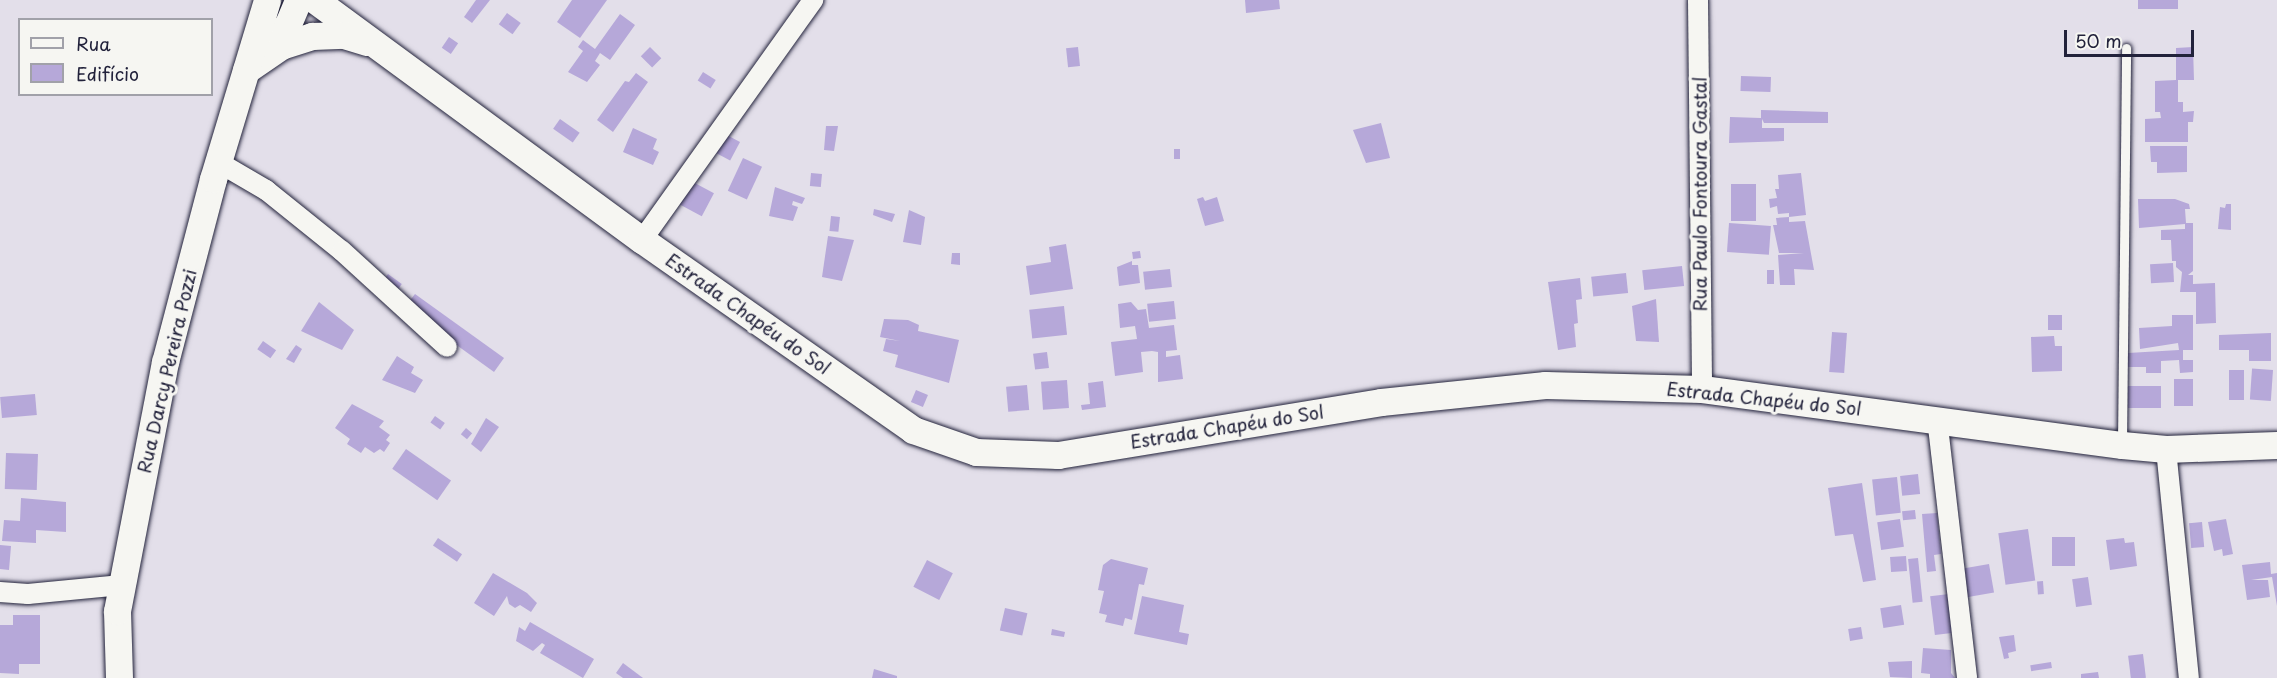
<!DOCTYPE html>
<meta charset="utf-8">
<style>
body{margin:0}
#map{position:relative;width:2277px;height:678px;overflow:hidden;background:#e3dfea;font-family:"Playpen Sans",sans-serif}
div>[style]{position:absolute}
.building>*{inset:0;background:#b6a8d9;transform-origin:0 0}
.roads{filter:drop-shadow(0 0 2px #22223b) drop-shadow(0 0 2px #22223b)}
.service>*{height:9px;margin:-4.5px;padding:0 4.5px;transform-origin:4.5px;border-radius:4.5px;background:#f6f6f2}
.minor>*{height:20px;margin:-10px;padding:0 10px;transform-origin:10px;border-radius:10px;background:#f6f6f2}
.secondary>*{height:27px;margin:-13.5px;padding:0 13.5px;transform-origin:13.5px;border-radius:13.5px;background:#f6f6f2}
span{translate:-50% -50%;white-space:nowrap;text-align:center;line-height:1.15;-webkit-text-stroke:6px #f6f6f2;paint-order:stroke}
.street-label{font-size:18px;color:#22223b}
.legend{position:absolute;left:18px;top:18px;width:195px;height:78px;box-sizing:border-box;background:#f6f6f2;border:2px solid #a1a1a9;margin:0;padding:8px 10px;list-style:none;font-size:18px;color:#22223b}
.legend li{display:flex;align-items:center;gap:12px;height:30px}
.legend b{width:30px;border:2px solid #a1a1a9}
.scale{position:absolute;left:2064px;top:30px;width:130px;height:27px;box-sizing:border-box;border:3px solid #22223b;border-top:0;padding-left:8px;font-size:18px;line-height:21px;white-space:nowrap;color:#22223b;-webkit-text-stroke:4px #f6f6f2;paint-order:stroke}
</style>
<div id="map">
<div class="building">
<div style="clip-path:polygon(476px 0,490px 0,472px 23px,464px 17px)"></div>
<div style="clip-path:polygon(572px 0,607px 0,580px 38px,557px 22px)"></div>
<div style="clip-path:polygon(1245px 0,1279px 0,1280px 9px,1246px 13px)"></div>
<div style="left:2138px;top:0;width:40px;height:9px"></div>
<div style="left:507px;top:13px;width:17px;height:14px;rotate:36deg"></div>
<div style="clip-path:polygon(620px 14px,635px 25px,610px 60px,600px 53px,595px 61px,600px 65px,587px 82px,568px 72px,583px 51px,578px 47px,583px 40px,595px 49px)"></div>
<div style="left:449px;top:37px;width:11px;height:13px;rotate:34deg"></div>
<div style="left:650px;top:47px;width:16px;height:13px;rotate:45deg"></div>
<div style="left:1078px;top:47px;width:19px;height:12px;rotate:84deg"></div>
<div style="clip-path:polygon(2193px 47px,2194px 80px,2178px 80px,2178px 102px,2183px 102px,2183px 112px,2194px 111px,2193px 122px,2188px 122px,2188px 142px,2145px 142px,2145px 119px,2161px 118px,2160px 112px,2155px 112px,2155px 81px,2176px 80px,2176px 48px)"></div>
<div style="left:703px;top:72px;width:15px;height:10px;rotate:32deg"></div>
<div style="clip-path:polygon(636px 73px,648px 82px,613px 132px,597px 120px,625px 81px,629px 82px)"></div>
<div style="left:1741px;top:76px;width:30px;height:15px;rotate:2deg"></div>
<div style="clip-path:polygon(1761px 110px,1828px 112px,1828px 123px,1764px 123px,1762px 119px,1762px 128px,1784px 128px,1784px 141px,1729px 143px,1730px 117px,1761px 118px)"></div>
<div style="left:560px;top:119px;width:24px;height:12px;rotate:35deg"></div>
<div style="clip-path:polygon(1381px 123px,1390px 158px,1366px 163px,1353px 130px)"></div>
<div style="clip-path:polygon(826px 126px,838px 126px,834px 151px,824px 150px)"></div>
<div style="clip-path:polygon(633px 128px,657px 139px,653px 149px,659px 152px,653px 165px,623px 152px)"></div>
<div style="left:725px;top:134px;width:17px;height:21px;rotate:28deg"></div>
<div style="clip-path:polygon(2150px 146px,2187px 146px,2187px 172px,2157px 173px,2157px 162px,2151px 162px)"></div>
<div style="left:1174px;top:149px;width:6px;height:10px"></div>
<div style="left:743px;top:158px;width:21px;height:36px;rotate:25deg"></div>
<div style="left:811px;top:173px;width:11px;height:13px;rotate:5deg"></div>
<div style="clip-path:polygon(1801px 173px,1806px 215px,1789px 217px,1789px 213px,1778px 214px,1777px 206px,1770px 208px,1769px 199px,1777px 198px,1775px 189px,1779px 189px,1778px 175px)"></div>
<div style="left:691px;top:181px;width:26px;height:26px;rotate:28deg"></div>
<div style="left:1731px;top:184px;width:25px;height:37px"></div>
<div style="clip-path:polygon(775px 187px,805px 198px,802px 204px,793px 201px,792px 205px,798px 207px,793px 221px,769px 216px)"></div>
<div style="clip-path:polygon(1203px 197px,1205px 201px,1217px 197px,1224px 221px,1205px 226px,1197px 199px)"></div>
<div style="clip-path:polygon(2138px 199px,2175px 199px,2189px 204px,2190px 209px,2185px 209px,2186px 223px,2193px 223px,2193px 271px,2188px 275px,2193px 275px,2193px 284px,2215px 283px,2216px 323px,2196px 324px,2196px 292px,2180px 292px,2182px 272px,2176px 267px,2176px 261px,2172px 261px,2171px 240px,2161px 240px,2161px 230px,2185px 229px,2185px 224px,2139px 228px)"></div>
<div style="clip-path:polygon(2226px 204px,2231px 204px,2231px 230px,2218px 229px,2220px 207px,2225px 208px)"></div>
<div style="clip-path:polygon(874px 209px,895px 214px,892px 222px,873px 215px)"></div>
<div style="clip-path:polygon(909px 210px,925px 217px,921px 245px,903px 242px)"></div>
<div style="left:831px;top:216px;width:9px;height:15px;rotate:6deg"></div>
<div style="clip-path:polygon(1789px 217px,1789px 222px,1805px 221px,1814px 270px,1794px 269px,1795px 285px,1780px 285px,1778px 255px,1804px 253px,1779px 253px,1773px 225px,1777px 225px,1776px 218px)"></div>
<div style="left:1729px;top:223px;width:42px;height:29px;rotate:4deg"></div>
<div style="clip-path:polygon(828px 236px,854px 240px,842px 281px,822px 277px)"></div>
<div style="clip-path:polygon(1066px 244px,1073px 289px,1030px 295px,1026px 266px,1051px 262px,1049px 247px)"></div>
<div style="left:1140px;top:251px;width:7px;height:8px;rotate:82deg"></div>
<div style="clip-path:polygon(952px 253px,960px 253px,960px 265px,951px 264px)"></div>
<div style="clip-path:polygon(1132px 261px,1132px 265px,1138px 265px,1140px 283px,1119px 286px,1117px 267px)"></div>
<div style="left:2173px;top:263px;width:19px;height:23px;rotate:87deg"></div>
<div style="left:1682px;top:266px;width:20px;height:40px;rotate:84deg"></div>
<div style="left:1170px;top:269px;width:18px;height:27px;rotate:84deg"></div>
<div style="left:1767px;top:270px;width:7px;height:14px"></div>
<div style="left:1626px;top:273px;width:20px;height:35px;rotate:84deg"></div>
<div style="left:388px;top:274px;width:17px;height:11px;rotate:36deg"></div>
<div style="clip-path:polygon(1580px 278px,1582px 299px,1576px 300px,1578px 323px,1574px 324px,1576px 347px,1558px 350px,1548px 282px)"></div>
<div style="clip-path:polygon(415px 294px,504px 358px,494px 372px,426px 323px,408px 303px)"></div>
<div style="clip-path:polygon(1656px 299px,1659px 342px,1636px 341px,1632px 306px)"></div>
<div style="left:1174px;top:301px;width:18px;height:27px;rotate:84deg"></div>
<div style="clip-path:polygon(319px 302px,354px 330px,342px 350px,301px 331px)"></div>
<div style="clip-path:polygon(1131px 302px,1138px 310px,1146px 309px,1149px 328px,1174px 325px,1177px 350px,1166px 351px,1166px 357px,1180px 355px,1183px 379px,1158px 382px,1158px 352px,1152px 351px,1141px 352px,1143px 372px,1115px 376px,1111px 342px,1137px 339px,1135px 326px,1120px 328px,1118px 304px)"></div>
<div style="left:1064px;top:306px;width:29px;height:35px;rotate:84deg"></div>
<div style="left:2048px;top:315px;width:14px;height:15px"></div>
<div style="clip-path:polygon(2172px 315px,2193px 315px,2193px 350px,2183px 350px,2183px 360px,2193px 360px,2193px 372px,2180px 373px,2179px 360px,2161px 361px,2161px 373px,2146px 373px,2146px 367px,2128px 367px,2128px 353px,2179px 350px,2178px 343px,2140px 349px,2139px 328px,2172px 326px)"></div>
<div style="clip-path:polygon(884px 319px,908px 320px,919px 325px,918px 331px,959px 340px,949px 383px,895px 367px,898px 355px,883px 351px,886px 339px,900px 341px,880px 337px)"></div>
<div style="left:1832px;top:332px;width:15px;height:40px;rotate:4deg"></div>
<div style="clip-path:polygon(2271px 333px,2271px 361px,2249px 361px,2249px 350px,2219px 350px,2219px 335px)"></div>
<div style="clip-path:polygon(2054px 336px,2055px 346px,2062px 346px,2062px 371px,2032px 372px,2031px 337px)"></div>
<div style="left:263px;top:341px;width:16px;height:10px;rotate:35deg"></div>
<div style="clip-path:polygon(296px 345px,302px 349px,294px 363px,286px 359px)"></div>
<div style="left:1047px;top:352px;width:16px;height:14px;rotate:83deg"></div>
<div style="clip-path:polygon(397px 356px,414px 367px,411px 373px,423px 380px,415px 393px,382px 380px)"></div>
<div style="left:2229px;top:370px;width:15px;height:30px"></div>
<div style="left:2273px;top:370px;width:31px;height:21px;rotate:94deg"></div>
<div style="left:2174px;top:379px;width:19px;height:27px"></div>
<div style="left:1067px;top:380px;width:28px;height:26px;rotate:86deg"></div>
<div style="clip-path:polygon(1103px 381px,1106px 407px,1082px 410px,1081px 405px,1090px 404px,1088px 383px)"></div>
<div style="left:1027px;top:385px;width:25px;height:21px;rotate:85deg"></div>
<div style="left:2161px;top:386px;width:22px;height:33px;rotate:90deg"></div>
<div style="left:916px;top:390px;width:13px;height:13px;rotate:23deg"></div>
<div style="left:35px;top:394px;width:21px;height:35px;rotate:85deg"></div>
<div style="clip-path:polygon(352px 404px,384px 421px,379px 427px,390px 435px,386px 440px,390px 443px,384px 452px,380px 449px,374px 453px,365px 447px,361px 453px,347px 444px,350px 439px,335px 428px)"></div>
<div style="left:435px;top:416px;width:12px;height:8px;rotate:35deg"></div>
<div style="clip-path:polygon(486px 418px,499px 427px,481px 452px,471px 444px)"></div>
<div style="left:466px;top:428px;width:8px;height:8px;rotate:40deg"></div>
<div style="left:406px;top:449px;width:55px;height:24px;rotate:35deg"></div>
<div style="left:6px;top:453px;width:32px;height:36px;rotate:2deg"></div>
<div style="left:1918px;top:474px;width:20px;height:18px;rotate:84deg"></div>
<div style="left:1897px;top:477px;width:36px;height:25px;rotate:84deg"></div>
<div style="clip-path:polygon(1862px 483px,1876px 580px,1863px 582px,1853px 534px,1835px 536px,1828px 488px)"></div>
<div style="clip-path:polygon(21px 498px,66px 502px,66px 532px,36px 530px,36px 543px,2px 541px,4px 520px,20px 521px)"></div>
<div style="left:1915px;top:510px;width:9px;height:13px;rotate:84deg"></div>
<div style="clip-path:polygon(1937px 513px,1941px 554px,1934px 555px,1936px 571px,1927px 572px,1922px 514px)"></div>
<div style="left:1900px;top:519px;width:28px;height:23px;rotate:82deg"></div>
<div style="clip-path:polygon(2226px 519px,2233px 554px,2223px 556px,2222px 549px,2214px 551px,2208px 522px)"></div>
<div style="left:2202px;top:522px;width:25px;height:13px;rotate:85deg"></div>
<div style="left:2028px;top:529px;width:52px;height:30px;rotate:82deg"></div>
<div style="left:2052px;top:537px;width:23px;height:29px"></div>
<div style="left:438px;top:538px;width:29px;height:9px;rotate:34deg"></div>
<div style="clip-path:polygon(2124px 538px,2125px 543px,2134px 542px,2137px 566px,2110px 570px,2106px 540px)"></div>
<div style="clip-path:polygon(0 545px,11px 546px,9px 570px,0 569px)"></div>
<div style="left:1906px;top:556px;width:15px;height:16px;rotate:86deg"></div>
<div style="left:1918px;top:558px;width:44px;height:10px;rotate:84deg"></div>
<div style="clip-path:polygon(1111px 559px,1148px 568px,1144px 585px,1139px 584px,1132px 620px,1125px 618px,1123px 626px,1105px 622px,1107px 615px,1099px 613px,1104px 591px,1098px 590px,1103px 565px)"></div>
<div style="left:927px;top:560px;width:29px;height:30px;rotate:27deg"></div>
<div style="clip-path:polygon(2270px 562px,2271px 574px,2277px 573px,2277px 606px,2272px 577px,2251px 580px,2268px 580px,2270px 597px,2247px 600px,2242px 565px)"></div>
<div style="left:1989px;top:564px;width:29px;height:32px;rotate:80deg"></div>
<div style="clip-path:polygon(493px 573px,527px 593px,537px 603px,531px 612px,520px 605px,515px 608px,509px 604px,507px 596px,494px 616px,474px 603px)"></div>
<div style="left:2088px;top:577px;width:28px;height:16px;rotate:82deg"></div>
<div style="left:2043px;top:581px;width:13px;height:6px;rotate:86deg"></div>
<div style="left:1949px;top:594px;width:39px;height:19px;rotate:83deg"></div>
<div style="clip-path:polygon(1142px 596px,1184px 605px,1179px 632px,1189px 634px,1187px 645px,1134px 634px)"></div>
<div style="left:1901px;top:605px;width:20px;height:21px;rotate:81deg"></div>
<div style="left:1005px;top:608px;width:23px;height:23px;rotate:13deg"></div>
<div style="clip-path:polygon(13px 615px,40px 615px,40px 664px,19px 664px,19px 674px,0 673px,0 625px,13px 625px)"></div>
<div style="clip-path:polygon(530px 622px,594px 659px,583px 678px,540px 653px,545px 645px,542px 643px,533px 651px,516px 641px,519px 627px,525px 631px)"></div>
<div style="left:1861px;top:627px;width:12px;height:13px;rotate:81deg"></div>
<div style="clip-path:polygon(1052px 629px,1065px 632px,1064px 637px,1051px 635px)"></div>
<div style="clip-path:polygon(2014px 635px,2016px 651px,2008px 653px,2009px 658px,2004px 659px,1999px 637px)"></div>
<div style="clip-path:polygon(1923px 648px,1951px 650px,1951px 673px,1955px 678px,1930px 678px,1930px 674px,1921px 673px)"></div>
<div style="left:2143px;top:654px;width:24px;height:15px;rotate:83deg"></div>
<div style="clip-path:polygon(1912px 661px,1912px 678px,1890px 677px,1888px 662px)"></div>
<div style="left:2051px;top:662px;width:6px;height:21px;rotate:81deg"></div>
<div style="clip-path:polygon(623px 663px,643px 678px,623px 678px,616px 673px)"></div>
<div style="clip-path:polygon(874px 669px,897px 676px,897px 678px,872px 678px)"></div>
<div style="clip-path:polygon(2098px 672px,2099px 678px,2081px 678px,2081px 674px)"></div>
</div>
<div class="roads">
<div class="service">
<div style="left:2122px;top:443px;width:395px;rotate:-89.4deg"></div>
</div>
<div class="minor">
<div style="left:1698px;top:0;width:389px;rotate:89.4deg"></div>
<div style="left:218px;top:162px;width:56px;rotate:30.3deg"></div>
<div style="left:266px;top:190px;width:97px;rotate:38.8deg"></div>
<div style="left:342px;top:251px;width:142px;rotate:42.4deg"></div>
<div style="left:642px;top:240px;width:295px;rotate:-54.5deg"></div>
<div style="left:1937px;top:418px;width:262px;rotate:83.4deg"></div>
<div style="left:2166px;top:449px;width:230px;rotate:84.3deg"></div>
<div style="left:0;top:592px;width:28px;rotate:4deg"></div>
<div style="left:28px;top:594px;width:94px;rotate:-5.5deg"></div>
</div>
<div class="secondary">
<div style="left:315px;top:0;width:406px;rotate:36.3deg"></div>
<div style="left:642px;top:240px;width:331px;rotate:35deg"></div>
<div style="left:913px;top:430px;width:67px;rotate:19.2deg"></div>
<div style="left:976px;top:452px;width:82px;rotate:2.1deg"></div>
<div style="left:1058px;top:455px;width:327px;rotate:-9.3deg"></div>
<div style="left:1381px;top:402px;width:165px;rotate:-5.9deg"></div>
<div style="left:1545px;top:385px;width:157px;rotate:1.5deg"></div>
<div style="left:1702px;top:389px;width:424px;rotate:7.6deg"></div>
<div style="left:2122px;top:445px;width:44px;rotate:5.2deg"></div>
<div style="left:2166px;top:449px;width:111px;rotate:-2.1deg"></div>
<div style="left:263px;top:51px;width:37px;rotate:-47deg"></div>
<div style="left:288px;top:24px;width:26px;rotate:-67deg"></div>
<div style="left:246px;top:70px;width:42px;rotate:-34.4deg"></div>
<div style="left:281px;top:46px;width:33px;rotate:-18deg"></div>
<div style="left:312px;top:36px;width:32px;rotate:-2deg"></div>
<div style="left:344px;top:35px;width:24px;rotate:17deg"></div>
<div style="left:119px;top:678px;width:67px;rotate:-91.7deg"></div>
<div style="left:117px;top:611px;width:254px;rotate:-79.1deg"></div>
<div style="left:165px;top:362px;width:189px;rotate:-75.3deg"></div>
<div style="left:213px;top:179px;width:187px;rotate:-73.2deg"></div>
</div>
</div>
<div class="street-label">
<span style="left:1700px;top:194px;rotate:-90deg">Rua Paulo Fontoura Gastal</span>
<span style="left:748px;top:314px;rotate:35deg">Estrada Chapéu do Sol</span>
<span style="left:167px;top:371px;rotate:-77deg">Rua Darcy Pereira Pozzi</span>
<span style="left:1764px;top:399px;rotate:6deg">Estrada Chapéu do Sol</span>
<span style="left:1227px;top:427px;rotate:-9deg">Estrada Chapéu do Sol</span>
</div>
<ul class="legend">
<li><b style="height:8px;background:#f6f6f2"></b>Rua</li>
<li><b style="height:16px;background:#b6a8d9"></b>Edifício</li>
</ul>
<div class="scale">50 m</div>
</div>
